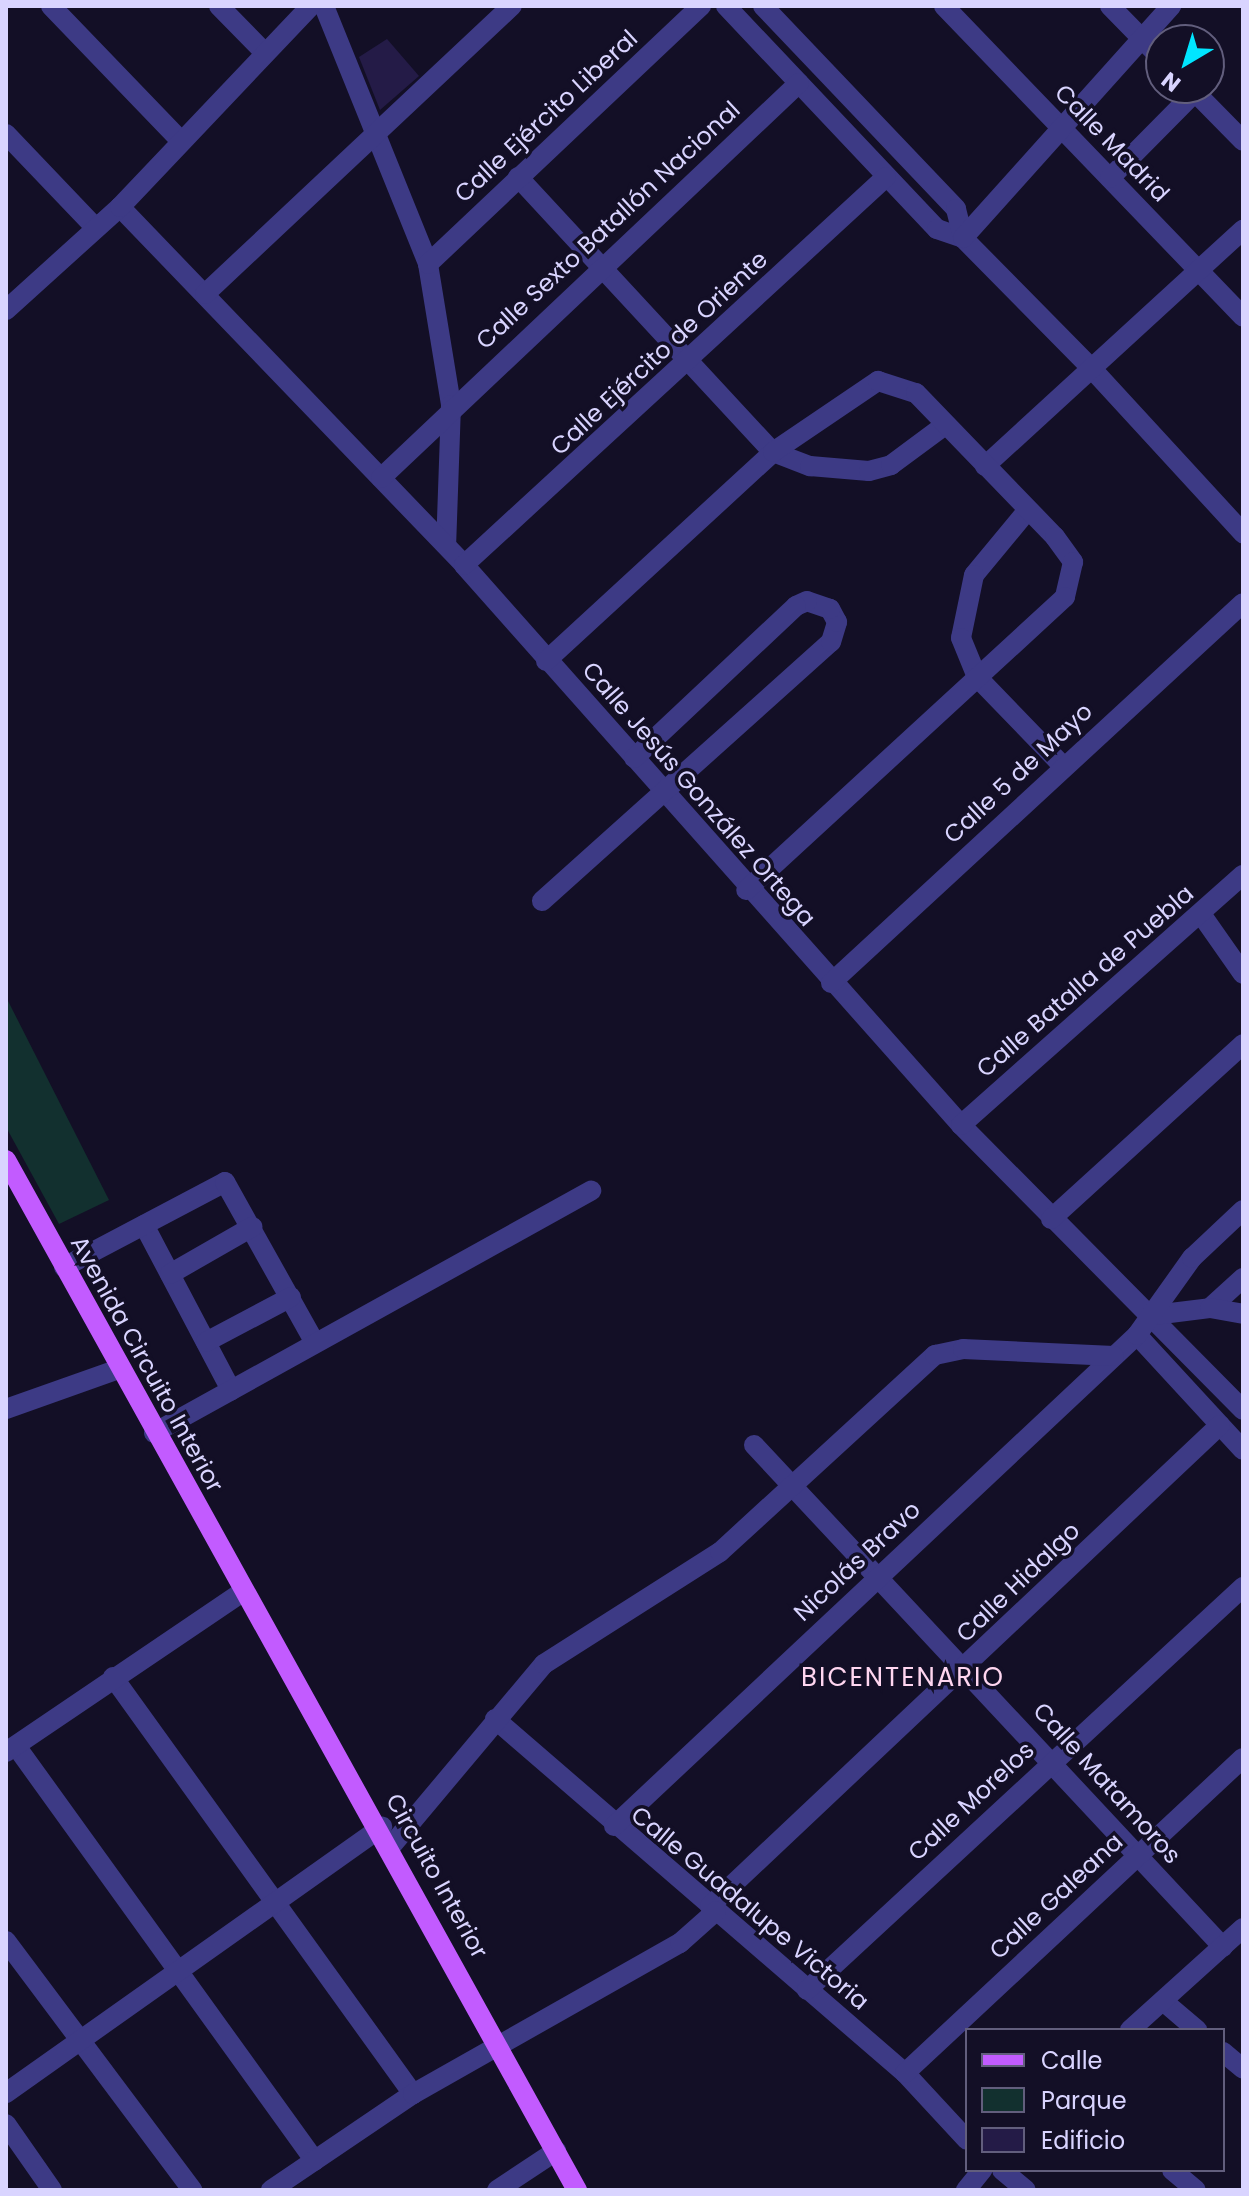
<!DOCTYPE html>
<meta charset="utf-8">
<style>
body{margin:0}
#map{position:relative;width:1249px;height:2196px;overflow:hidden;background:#130f26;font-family:Poppins,sans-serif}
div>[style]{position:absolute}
.green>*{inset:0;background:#12302f}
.building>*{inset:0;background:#241b47}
.minor>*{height:20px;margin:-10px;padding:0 10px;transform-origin:10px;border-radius:10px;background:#3d3a85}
.major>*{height:20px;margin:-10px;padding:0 10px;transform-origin:10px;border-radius:10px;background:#c25bff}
span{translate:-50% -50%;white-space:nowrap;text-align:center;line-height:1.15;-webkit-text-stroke:7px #130f26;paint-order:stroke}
.street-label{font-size:24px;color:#d9d4ff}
.neighbourhood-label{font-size:26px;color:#ffd6f0;letter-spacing:2px}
.frame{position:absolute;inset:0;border:8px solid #d9d4ff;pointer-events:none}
.legend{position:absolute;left:965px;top:2028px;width:260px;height:144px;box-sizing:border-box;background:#130f26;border:2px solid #625e7d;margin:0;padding:10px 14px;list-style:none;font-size:24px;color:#d9d4ff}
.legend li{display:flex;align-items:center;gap:16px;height:40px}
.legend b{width:40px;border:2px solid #625e7d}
.north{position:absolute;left:1145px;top:24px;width:80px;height:80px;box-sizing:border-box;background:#130f26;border:2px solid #625e7d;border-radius:50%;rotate:218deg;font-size:22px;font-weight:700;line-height:32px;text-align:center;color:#d9d4ff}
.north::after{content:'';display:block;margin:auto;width:28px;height:36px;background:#00e5ff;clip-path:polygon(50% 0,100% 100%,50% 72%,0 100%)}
</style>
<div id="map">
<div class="green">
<div style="clip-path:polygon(6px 997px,109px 1200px,59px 1224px,6px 1127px)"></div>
</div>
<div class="building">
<div style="clip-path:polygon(387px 39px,419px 76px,380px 110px,359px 57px)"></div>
</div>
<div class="minor">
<div style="left:51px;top:6px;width:186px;rotate:46.1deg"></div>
<div style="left:219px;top:6px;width:66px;rotate:45.6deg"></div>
<div style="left:324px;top:6px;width:278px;rotate:68deg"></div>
<div style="left:428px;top:264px;width:143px;rotate:80.7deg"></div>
<div style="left:451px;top:405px;width:140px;rotate:92deg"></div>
<div style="left:726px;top:6px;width:307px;rotate:46.6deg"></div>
<div style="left:937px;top:229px;width:28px;rotate:19deg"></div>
<div style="left:963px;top:238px;width:185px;rotate:45.4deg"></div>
<div style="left:1093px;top:370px;width:222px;rotate:47.4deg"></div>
<div style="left:763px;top:6px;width:280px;rotate:46.4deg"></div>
<div style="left:956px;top:209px;width:30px;rotate:76deg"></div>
<div style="left:944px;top:6px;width:431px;rotate:46.1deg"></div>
<div style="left:1110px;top:6px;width:73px;rotate:45.6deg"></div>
<div style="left:1191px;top:88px;width:74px;rotate:45.5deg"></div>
<div style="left:6px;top:134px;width:127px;rotate:46.3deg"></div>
<div style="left:518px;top:177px;width:375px;rotate:47.2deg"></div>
<div style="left:773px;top:452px;width:40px;rotate:21deg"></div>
<div style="left:810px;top:466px;width:59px;rotate:4.8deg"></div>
<div style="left:869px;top:471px;width:23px;rotate:-15deg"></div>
<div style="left:891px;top:465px;width:67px;rotate:-36.5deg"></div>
<div style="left:1110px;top:178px;width:121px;rotate:-45.3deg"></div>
<div style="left:120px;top:207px;width:496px;rotate:46.1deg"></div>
<div style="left:464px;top:565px;width:749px;rotate:48.41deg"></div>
<div style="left:961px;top:1125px;width:401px;rotate:45.3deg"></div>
<div style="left:963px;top:238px;width:312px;rotate:-48.1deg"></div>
<div style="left:428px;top:264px;width:376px;rotate:-43.4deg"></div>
<div style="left:205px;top:294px;width:421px;rotate:-43.2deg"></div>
<div style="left:6px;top:310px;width:154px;rotate:-42.1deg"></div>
<div style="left:120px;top:207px;width:277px;rotate:-46.5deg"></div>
<div style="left:985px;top:466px;width:350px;rotate:-42.5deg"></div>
<div style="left:381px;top:478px;width:575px;rotate:-43.38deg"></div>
<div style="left:1027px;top:511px;width:83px;rotate:129.6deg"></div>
<div style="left:974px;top:575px;width:64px;rotate:101.7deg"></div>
<div style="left:961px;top:638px;width:42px;rotate:67.7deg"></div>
<div style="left:977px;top:677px;width:124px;rotate:46deg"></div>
<div style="left:464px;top:565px;width:573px;rotate:-42.6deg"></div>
<div style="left:546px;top:661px;width:309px;rotate:-42.6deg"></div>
<div style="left:773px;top:452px;width:127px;rotate:-34.1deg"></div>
<div style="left:878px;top:381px;width:40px;rotate:18deg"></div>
<div style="left:916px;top:393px;width:200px;rotate:46deg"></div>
<div style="left:1055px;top:537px;width:31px;rotate:54deg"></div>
<div style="left:1073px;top:562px;width:36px;rotate:103deg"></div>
<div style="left:1065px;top:597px;width:433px;rotate:137.4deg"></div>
<div style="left:542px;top:901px;width:388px;rotate:-41.9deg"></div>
<div style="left:831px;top:642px;width:21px;rotate:-73deg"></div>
<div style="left:837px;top:622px;width:15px;rotate:-118deg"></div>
<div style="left:830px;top:609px;width:24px;rotate:-161deg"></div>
<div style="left:807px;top:601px;width:12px;rotate:156deg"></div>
<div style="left:796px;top:606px;width:222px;rotate:136.8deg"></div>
<div style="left:1201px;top:914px;width:73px;rotate:55deg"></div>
<div style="left:831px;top:983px;width:560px;rotate:-42.69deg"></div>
<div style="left:961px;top:1125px;width:377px;rotate:-41.6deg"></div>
<div style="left:1051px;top:1219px;width:260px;rotate:-42.3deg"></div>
<div style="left:144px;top:1225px;width:187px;rotate:62.2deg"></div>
<div style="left:64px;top:1267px;width:182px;rotate:-27.8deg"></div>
<div style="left:225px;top:1182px;width:184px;rotate:60.8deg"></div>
<div style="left:170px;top:1274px;width:95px;rotate:-29.8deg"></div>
<div style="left:1210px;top:1308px;width:45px;rotate:-42.3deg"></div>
<div style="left:1154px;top:1315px;width:56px;rotate:-7.1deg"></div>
<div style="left:1210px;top:1308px;width:34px;rotate:10deg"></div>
<div style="left:1137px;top:1335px;width:156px;rotate:47.3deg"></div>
<div style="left:206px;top:1342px;width:96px;rotate:-27.9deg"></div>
<div style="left:6px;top:1409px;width:120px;rotate:-19.5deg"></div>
<div style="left:154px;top:1433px;width:500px;rotate:-29deg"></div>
<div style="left:754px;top:1445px;width:687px;rotate:46.95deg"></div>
<div style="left:113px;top:1677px;width:514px;rotate:54.27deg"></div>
<div style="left:495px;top:1719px;width:542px;rotate:40.81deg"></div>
<div style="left:905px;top:2073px;width:91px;rotate:47.2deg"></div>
<div style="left:16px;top:1746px;width:511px;rotate:54.23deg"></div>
<div style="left:6px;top:1752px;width:287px;rotate:-34.1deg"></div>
<div style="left:614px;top:1826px;width:717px;rotate:-43.19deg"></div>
<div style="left:1137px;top:1335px;width:95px;rotate:-54.5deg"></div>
<div style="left:1192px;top:1258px;width:70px;rotate:-43.3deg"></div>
<div style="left:392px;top:1845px;width:236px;rotate:-50deg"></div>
<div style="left:544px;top:1664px;width:209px;rotate:-32.5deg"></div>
<div style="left:720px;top:1552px;width:292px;rotate:-42.5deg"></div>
<div style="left:935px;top:1355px;width:29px;rotate:-12deg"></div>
<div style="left:963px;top:1349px;width:151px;rotate:2.7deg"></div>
<div style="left:710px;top:1906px;width:701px;rotate:-43.32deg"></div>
<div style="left:6px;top:1941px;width:311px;rotate:53.2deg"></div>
<div style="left:807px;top:1990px;width:594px;rotate:-42.75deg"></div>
<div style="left:1163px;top:2001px;width:45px;rotate:40.5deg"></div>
<div style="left:1130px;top:2030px;width:152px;rotate:-42.1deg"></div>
<div style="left:1223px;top:2052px;width:26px;rotate:40deg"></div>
<div style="left:905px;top:2073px;width:462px;rotate:-43deg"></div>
<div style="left:6px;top:2093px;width:461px;rotate:-35.3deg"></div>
<div style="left:6px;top:2124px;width:80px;rotate:55.1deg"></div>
<div style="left:1002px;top:2170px;width:31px;rotate:40deg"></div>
<div style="left:1172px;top:2170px;width:31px;rotate:40deg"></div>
<div style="left:271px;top:2190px;width:171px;rotate:-34.1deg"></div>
<div style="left:413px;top:2094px;width:307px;rotate:-29.5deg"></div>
<div style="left:680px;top:1943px;width:48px;rotate:-41.6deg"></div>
<div style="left:497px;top:2190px;width:71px;rotate:-33.5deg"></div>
<div style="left:966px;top:2190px;width:26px;rotate:-51deg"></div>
</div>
<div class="major">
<div style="left:6px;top:1160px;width:1178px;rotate:61deg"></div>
</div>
<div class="street-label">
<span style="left:546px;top:116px;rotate:-43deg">Calle Ejército Liberal</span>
<span style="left:1112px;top:143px;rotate:46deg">Calle Madrid</span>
<span style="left:608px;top:225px;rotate:-43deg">Calle Sexto Batallón Nacional</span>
<span style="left:659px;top:353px;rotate:-43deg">Calle Ejército de Oriente</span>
<span style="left:1018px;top:773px;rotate:-43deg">Calle 5 de Mayo</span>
<span style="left:699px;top:794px;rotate:49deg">Calle Jesús González Ortega</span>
<span style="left:1085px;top:981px;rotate:-41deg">Calle Batalla de Puebla</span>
<span style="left:147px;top:1364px;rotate:61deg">Avenida Circuito Interior</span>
<span style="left:857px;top:1561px;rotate:-43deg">Nicolás Bravo</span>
<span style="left:1018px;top:1582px;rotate:-44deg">Calle Hidalgo</span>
<span style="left:1107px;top:1783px;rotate:48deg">Calle Matamoros</span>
<span style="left:971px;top:1801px;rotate:-43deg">Calle Morelos</span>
<span style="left:437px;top:1876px;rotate:61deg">Circuito Interior</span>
<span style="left:1056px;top:1896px;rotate:-43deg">Calle Galeana</span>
<span style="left:750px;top:1908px;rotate:40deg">Calle Guadalupe Victoria</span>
</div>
<div class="neighbourhood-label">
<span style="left:903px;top:1678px">BICENTENARIO</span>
</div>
<div class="frame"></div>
<ul class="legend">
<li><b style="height:10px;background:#c25bff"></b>Calle</li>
<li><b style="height:22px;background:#12302f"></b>Parque</li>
<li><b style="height:22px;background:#241b47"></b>Edificio</li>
</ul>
<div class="north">N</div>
</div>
